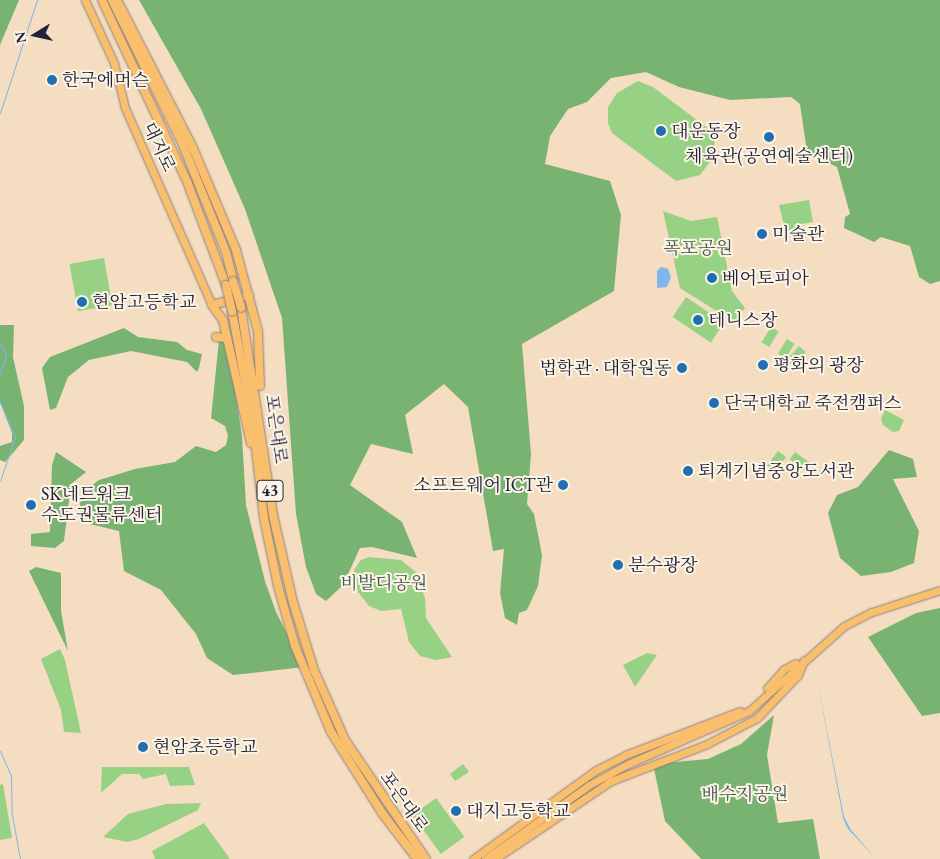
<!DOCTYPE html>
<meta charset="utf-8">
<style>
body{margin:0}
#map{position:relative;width:940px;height:859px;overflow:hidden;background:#f5ddc1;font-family:"EB Garamond","Noto Serif KR",serif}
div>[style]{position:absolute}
.green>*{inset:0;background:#97d184;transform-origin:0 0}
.forest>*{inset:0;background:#79b372}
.water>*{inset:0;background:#7db7ee}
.stream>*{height:1px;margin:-0.5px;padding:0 0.5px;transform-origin:0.5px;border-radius:0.5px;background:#7db7ee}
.roads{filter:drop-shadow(0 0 1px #8c807e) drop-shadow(0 0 1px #8c807e)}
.major>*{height:7px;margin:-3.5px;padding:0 3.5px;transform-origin:3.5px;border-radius:3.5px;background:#f9bf6d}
.highway>*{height:8px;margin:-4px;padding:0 4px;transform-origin:4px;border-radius:4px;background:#f9bf6d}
.bridges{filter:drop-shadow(0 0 1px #8c807e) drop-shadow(0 0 1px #8c807e)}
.highway-bridge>*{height:8px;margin:-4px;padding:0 4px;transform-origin:4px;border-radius:4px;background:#f9bf6d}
.dots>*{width:14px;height:14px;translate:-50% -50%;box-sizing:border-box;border:2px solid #fcf5e5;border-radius:50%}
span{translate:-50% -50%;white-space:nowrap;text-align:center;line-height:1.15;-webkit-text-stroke:4px #fcf5e5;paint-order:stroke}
.shield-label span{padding:1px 4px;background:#fcf5e5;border:1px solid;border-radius:4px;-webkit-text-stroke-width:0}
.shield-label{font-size:16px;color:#22223b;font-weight:700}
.poi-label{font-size:18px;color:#22223b}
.left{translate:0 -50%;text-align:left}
.right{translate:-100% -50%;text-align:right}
.street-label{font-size:18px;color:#22223b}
.park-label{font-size:18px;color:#455751}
.north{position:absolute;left:10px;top:10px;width:50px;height:50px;-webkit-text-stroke:4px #fcf5e5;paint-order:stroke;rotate:260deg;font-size:14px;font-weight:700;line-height:20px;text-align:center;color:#22223b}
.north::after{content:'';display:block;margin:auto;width:18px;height:22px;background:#22223b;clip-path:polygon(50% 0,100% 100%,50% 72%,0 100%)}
</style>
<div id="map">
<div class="green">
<div style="clip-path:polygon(638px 81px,653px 87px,714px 133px,715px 155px,700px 175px,676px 181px,612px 133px,608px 123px,608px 107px,617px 93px)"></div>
<div style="clip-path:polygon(809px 200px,813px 222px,802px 224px,797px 231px,786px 233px,779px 205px)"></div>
<div style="clip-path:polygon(663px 211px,691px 221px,717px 217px,732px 291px,745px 308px,734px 322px,680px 288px)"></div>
<div style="left:104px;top:258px;width:48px;height:35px;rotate:80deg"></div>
<div style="left:686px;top:297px;width:46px;height:24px;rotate:34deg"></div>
<div style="left:771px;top:327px;width:9px;height:18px;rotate:32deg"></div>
<div style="left:787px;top:339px;width:9px;height:17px;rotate:32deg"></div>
<div style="left:799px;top:346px;width:9px;height:19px;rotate:41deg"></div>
<div style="clip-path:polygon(885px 410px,904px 420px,899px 431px,893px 432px,883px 425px,881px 419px)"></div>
<div style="left:778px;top:451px;width:10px;height:18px;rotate:37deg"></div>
<div style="left:795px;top:452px;width:19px;height:9px;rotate:36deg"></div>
<div style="clip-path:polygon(369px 557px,401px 560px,418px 574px,425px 599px,426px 618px,452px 657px,436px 660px,420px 656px,409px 642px,401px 609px,381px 611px,369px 606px,358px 592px,354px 570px,361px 560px)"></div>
<div style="clip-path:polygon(60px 649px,65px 660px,81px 733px,64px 732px,61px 710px,41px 659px)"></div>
<div style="clip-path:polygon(647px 653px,657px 655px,635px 687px,623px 665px)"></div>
<div style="clip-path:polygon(463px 764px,469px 772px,455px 781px,450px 774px)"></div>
<div style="clip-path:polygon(189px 767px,195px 785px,170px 786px,166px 774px,143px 779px,139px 774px,122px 774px,101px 793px,102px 767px)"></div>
<div style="clip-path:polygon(3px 784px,12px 838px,0 840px,0 785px)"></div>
<div style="left:436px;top:798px;width:48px;height:29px;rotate:54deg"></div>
<div style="clip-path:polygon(201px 803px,198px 810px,139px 839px,127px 842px,103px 837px,128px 814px,166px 804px)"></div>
<div style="clip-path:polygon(204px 823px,230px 859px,155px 859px,152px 851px)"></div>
</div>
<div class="forest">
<div style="clip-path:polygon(0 0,19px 0,0 45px)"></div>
<div style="clip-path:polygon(139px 0,940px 0,940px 281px,930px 284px,919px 277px,910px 246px,881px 237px,874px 242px,844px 228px,845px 217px,850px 214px,837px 167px,807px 152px,800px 104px,791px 97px,730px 100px,679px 87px,646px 72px,611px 78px,587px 102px,568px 109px,550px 136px,545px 164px,610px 181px,621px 215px,614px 291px,522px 344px,531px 454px,527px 504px,534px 514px,542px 555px,538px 586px,527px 610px,519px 613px,517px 625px,505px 618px,500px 593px,504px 549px,493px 551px,468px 407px,444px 384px,405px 415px,413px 454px,371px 444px,350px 485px,402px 522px,417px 558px,372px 547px,360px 548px,343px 585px,326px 601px,316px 594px,306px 567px,296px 514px,282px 318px,245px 209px,201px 109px)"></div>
<div style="clip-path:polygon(0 325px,14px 325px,13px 357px,24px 406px,24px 440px,5px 462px,0 460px,0 446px,12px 442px,12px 433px,0 402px)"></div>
<div style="clip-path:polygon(124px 328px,138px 337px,177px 342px,187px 350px,202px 354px,199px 368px,197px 372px,187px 362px,131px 351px,89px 360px,68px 377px,56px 408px,50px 410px,42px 368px,50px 357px)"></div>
<div style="clip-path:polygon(219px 340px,224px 340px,234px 382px,242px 436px,246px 505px,265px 581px,276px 612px,304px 667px,233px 675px,207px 658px,196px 634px,161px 590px,124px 571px,119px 531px,81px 522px,80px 503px,86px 490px,99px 480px,135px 469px,175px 462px,196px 446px,216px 452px,226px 445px,228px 436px,225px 426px,211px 418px)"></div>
<div style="clip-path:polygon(889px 450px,913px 459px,917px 477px,893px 479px,919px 531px,914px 563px,891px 572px,861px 576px,840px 558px,828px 513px,837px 495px,858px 487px)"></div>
<div style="clip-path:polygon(56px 452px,86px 472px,71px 484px,64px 541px,55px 548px,31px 546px,31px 534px,50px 532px,52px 465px)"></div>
<div style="clip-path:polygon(36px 567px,61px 573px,61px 611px,68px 651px,29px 571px)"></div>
<div style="clip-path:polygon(940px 608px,940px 713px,922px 716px,868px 637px,916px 613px)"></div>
<div style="clip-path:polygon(774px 715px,767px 755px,778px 823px,813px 819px,820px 859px,701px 859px,665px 821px,653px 764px,708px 759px,741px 744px)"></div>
</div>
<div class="water">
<div style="clip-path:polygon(661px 267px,668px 269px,671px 277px,667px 287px,657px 288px,657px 271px)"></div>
<div style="clip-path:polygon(816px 674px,844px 817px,851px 830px,876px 859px,848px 829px,843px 818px)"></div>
</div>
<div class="stream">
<div style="left:0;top:113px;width:119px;rotate:-71.9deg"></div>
<div style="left:0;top:343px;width:13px;rotate:61deg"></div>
<div style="left:6px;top:354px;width:21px;rotate:107deg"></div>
<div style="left:0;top:402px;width:38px;rotate:67deg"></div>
<div style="left:15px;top:437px;width:46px;rotate:108.8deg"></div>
<div style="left:0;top:751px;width:27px;rotate:66deg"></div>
<div style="left:11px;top:776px;width:39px;rotate:89deg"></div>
<div style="left:12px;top:815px;width:45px;rotate:79.7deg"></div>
</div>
<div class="roads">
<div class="major">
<div style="left:85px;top:0;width:69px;rotate:65.3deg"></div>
<div style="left:114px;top:63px;width:46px;rotate:76.3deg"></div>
<div style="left:125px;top:108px;width:215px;rotate:66.2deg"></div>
<div style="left:767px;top:688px;width:25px;rotate:-48deg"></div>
<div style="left:784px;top:669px;width:13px;rotate:-27deg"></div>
<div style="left:473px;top:859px;width:152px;rotate:-35.9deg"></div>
<div style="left:596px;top:770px;width:33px;rotate:-27deg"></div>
<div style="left:625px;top:755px;width:123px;rotate:-20.9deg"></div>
<div style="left:485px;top:859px;width:128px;rotate:-35.4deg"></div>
<div style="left:589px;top:785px;width:44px;rotate:-28.3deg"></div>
<div style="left:628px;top:764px;width:132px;rotate:-23.7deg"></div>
<div style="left:749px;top:711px;width:127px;rotate:-41.8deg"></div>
<div style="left:844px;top:626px;width:31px;rotate:-27deg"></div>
<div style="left:872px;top:612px;width:71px;rotate:-17.9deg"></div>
<div style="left:495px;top:859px;width:140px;rotate:-33.9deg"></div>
<div style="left:611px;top:781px;width:103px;rotate:-21.1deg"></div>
<div style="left:707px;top:744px;width:56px;rotate:-27.5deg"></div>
<div style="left:757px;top:718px;width:59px;rotate:-46.4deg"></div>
<div style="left:798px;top:675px;width:16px;rotate:-68deg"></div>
</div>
<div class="highway">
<div style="left:102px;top:0;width:203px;rotate:64.9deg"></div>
<div style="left:188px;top:184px;width:108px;rotate:69.4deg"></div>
<div style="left:112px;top:0;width:161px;rotate:63.9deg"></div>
<div style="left:183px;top:145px;width:115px;rotate:68.1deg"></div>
<div style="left:226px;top:252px;width:30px;rotate:76deg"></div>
<div style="left:117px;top:0;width:166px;rotate:62.8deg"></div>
<div style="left:193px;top:148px;width:111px;rotate:67.1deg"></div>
<div style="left:236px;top:250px;width:84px;rotate:74.8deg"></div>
<div style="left:258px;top:331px;width:55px;rotate:87.9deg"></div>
<div style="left:249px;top:295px;width:38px;rotate:165deg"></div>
<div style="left:212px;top:305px;width:19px;rotate:54deg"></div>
<div style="left:223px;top:320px;width:126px;rotate:77.2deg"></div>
<div style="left:241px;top:308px;width:209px;rotate:81.2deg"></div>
<div style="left:273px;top:515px;width:89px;rotate:77.1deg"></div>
<div style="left:293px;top:602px;width:71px;rotate:72.8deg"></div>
<div style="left:314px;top:670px;width:77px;rotate:66.1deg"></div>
<div style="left:345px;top:740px;width:144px;rotate:55.8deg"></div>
<div style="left:232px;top:311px;width:115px;rotate:79.5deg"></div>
<div style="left:253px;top:424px;width:95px;rotate:83.3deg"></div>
<div style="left:264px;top:518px;width:69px;rotate:78.4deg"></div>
<div style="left:278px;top:586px;width:62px;rotate:74.2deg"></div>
<div style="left:295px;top:646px;width:93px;rotate:67.3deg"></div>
<div style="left:331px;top:732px;width:96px;rotate:57.8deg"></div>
<div style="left:382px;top:813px;width:58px;rotate:52.7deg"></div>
<div style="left:216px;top:337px;width:11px;rotate:5deg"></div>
</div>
</div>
<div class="bridges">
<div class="highway-bridge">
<div style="left:233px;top:281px;width:28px;rotate:73deg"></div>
<div style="left:226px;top:285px;width:27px;rotate:77deg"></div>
</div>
</div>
<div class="dots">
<div style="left:52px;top:80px;background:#1f6fb2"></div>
<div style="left:661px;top:131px;background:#1f6fb2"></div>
<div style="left:769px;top:137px;background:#1f6fb2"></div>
<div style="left:762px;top:234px;background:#1f6fb2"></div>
<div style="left:712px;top:278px;background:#1f6fb2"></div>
<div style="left:82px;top:302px;background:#1f6fb2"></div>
<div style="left:698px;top:320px;background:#1f6fb2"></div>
<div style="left:763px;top:365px;background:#1f6fb2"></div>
<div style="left:682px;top:368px;background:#1f6fb2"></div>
<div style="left:714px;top:403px;background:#1f6fb2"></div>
<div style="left:688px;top:471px;background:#1f6fb2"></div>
<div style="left:563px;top:485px;background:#1f6fb2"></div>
<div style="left:31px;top:505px;background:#1f6fb2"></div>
<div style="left:618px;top:565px;background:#1f6fb2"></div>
<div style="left:143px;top:747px;background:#1f6fb2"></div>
<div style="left:456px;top:811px;background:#1f6fb2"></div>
</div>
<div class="shield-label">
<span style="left:270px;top:491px">43</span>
</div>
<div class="poi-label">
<span class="left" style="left:62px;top:80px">한국에머슨</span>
<span class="left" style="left:671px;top:131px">대운동장</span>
<span style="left:769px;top:156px">체육관(공연예술센터)</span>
<span class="left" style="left:772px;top:234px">미술관</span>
<span class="left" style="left:722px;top:278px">베어토피아</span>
<span class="left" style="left:92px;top:302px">현암고등학교</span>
<span class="left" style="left:708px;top:320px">테니스장</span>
<span class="left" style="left:773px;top:365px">평화의 광장</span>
<span class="right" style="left:672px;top:368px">법학관 · 대학원동</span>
<span class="left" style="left:724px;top:403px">단국대학교 죽전캠퍼스</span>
<span class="left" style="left:698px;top:471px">퇴계기념중앙도서관</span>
<span class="right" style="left:553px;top:485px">소프트웨어 ICT관</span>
<span class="left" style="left:41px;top:505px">SK네트워크<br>수도권물류센터</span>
<span class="left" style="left:628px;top:565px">분수광장</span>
<span class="left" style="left:153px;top:747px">현암초등학교</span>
<span class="left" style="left:466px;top:811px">대지고등학교</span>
</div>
<div class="street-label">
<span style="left:159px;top:147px;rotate:65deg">대지로</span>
<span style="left:276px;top:429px;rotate:82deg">포은대로</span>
<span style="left:404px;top:802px;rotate:55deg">포은대로</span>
</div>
<div class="park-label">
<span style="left:698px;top:248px">폭포공원</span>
<span style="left:384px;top:583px">비발디공원</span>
<span style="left:745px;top:794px">배수지공원</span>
</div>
<div class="north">N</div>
</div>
